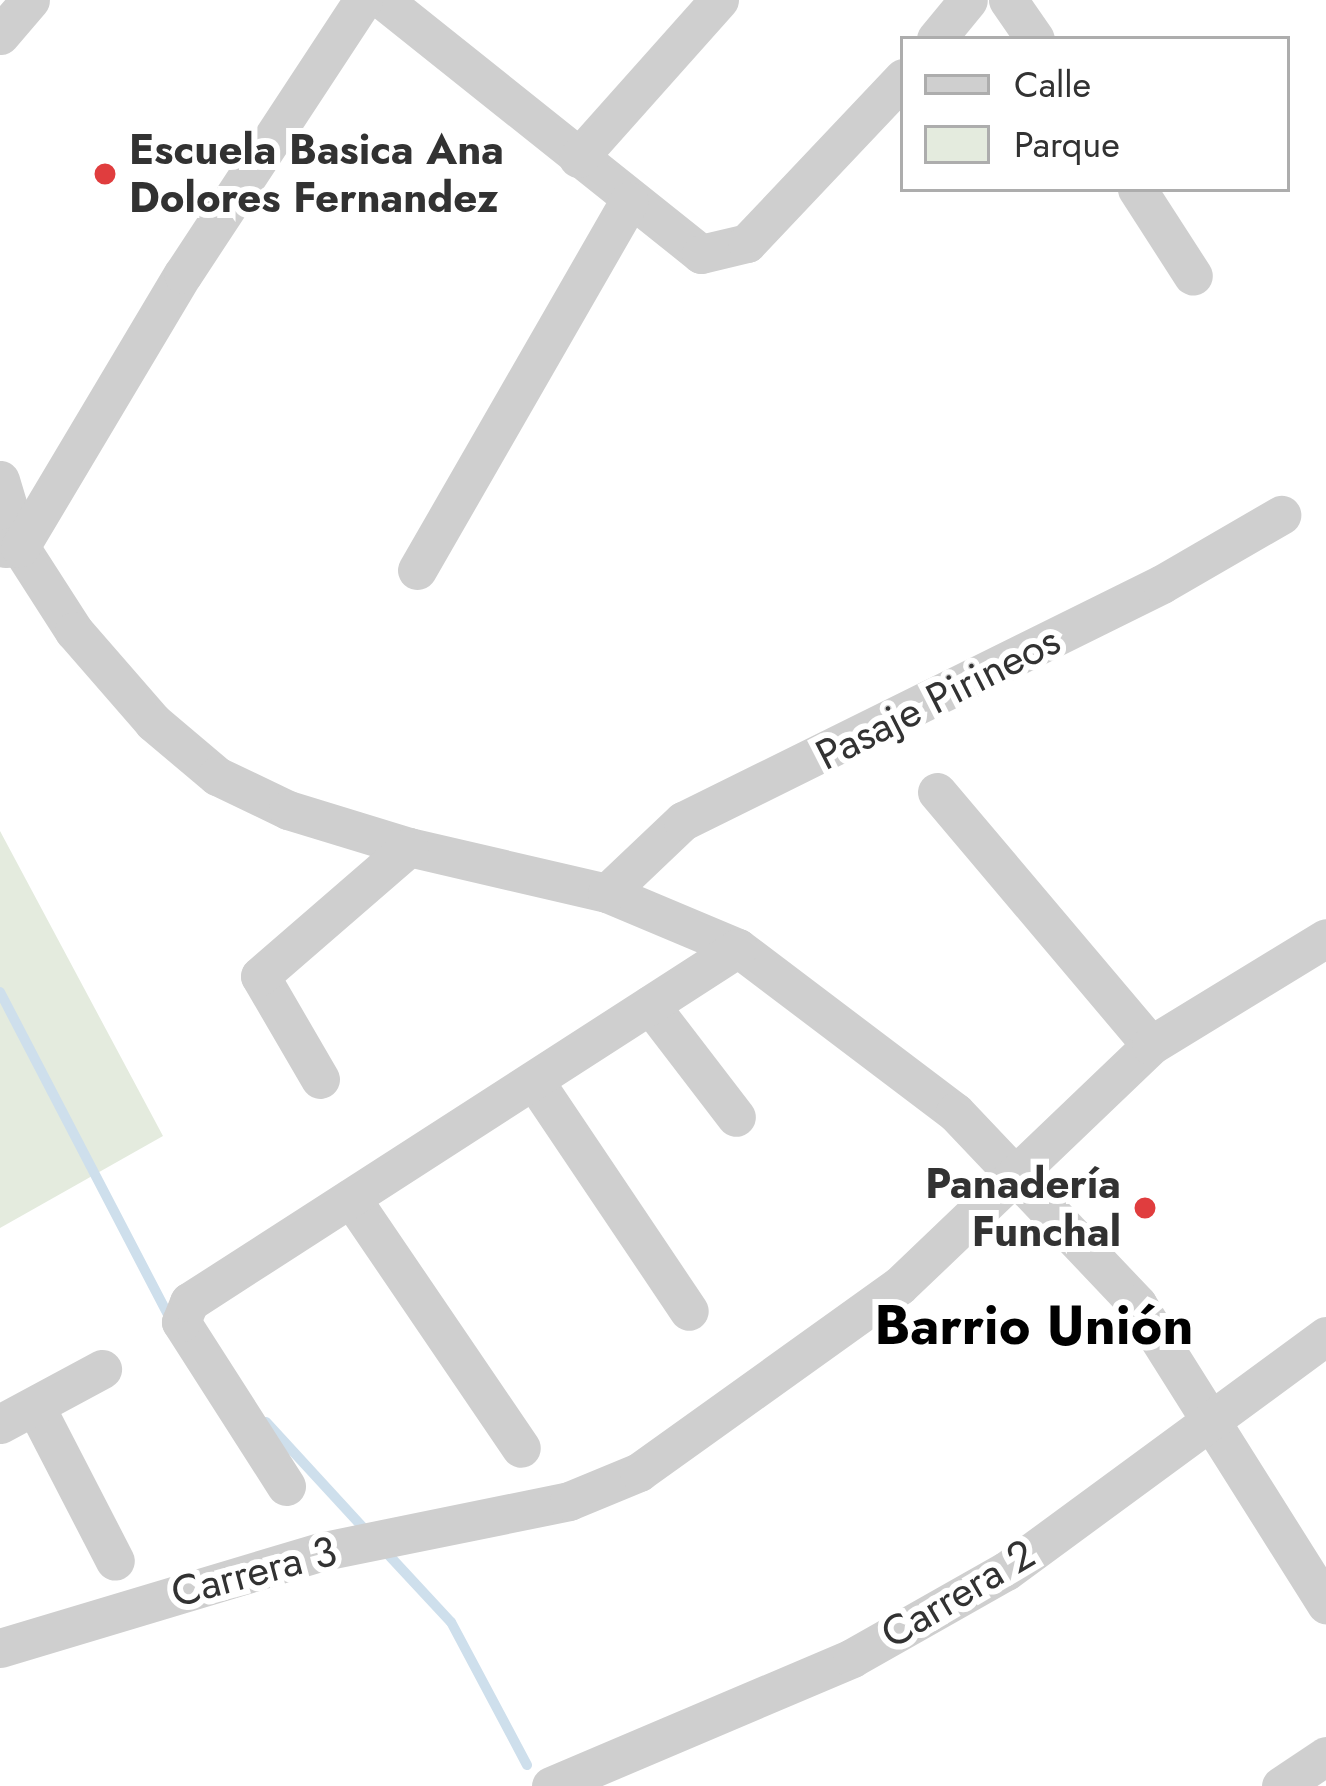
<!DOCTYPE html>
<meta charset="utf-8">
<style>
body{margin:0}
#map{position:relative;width:1326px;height:1786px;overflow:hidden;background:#fff;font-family:Jost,sans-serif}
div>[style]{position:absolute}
.green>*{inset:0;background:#e4ebde}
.stream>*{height:10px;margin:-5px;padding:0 5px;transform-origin:5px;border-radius:5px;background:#cedfec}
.street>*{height:39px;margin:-19.5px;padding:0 19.5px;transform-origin:19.5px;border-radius:19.5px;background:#cfcfcf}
.dots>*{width:33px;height:33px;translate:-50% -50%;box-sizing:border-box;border:6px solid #fff;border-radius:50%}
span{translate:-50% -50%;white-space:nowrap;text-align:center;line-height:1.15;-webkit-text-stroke:12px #fff;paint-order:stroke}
.poi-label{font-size:42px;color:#323232;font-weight:700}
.left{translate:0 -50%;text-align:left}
.right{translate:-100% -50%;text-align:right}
.street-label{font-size:42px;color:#323232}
.district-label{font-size:54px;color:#000;font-weight:700}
.legend{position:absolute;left:900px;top:36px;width:390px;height:156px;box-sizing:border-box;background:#fff;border:3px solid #adadad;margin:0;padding:15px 21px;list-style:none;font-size:36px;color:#323232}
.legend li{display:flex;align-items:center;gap:24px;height:60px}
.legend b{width:60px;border:3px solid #adadad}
</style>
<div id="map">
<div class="green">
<div style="clip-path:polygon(0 831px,163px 1136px,0 1228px)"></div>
</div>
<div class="stream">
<div style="left:0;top:992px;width:369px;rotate:62.5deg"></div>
<div style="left:266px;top:1422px;width:149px;rotate:47.4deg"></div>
<div style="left:384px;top:1550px;width:98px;rotate:47.1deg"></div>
<div style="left:451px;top:1622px;width:162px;rotate:62deg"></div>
</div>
<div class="street">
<div style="left:383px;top:0;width:407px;rotate:38.6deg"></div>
<div style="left:701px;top:254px;width:47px;rotate:-13.4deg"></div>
<div style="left:747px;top:243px;width:227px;rotate:-46.6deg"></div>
<div style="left:1008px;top:0;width:47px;rotate:55.3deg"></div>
<div style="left:0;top:35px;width:46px;rotate:-49.4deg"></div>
<div style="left:936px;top:39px;width:50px;rotate:-50.6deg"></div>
<div style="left:578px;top:158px;width:212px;rotate:-48.3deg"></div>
<div style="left:1137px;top:189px;width:103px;rotate:57.2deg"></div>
<div style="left:0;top:480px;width:70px;rotate:73.4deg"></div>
<div style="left:20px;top:547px;width:100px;rotate:57.3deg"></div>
<div style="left:74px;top:631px;width:121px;rotate:49deg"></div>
<div style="left:153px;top:722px;width:84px;rotate:40.2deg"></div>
<div style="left:217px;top:776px;width:79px;rotate:25.6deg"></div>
<div style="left:288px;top:810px;width:127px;rotate:17deg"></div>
<div style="left:409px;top:847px;width:203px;rotate:13.1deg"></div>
<div style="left:607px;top:893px;width:142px;rotate:22.8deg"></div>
<div style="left:738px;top:948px;width:272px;rotate:37.1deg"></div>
<div style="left:955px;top:1112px;width:265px;rotate:46.5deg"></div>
<div style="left:1137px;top:1304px;width:355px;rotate:57.8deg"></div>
<div style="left:5px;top:548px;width:15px;rotate:-4deg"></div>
<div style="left:20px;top:547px;width:318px;rotate:-59.2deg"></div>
<div style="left:183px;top:274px;width:328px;rotate:-56.7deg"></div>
<div style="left:417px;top:570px;width:425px;rotate:-60.1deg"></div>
<div style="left:937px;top:792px;width:331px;rotate:49.8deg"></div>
<div style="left:607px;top:893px;width:105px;rotate:-43.5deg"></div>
<div style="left:683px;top:821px;width:534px;rotate:-26.33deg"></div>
<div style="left:1162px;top:584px;width:138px;rotate:-30.1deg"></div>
<div style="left:650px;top:1005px;width:141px;rotate:52.5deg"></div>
<div style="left:320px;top:1079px;width:119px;rotate:-120.2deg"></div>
<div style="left:260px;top:976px;width:197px;rotate:-40.9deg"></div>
<div style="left:537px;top:1085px;width:272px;rotate:56.1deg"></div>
<div style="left:351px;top:1198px;width:302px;rotate:55.8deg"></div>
<div style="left:35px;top:1406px;width:174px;rotate:62.7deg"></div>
<div style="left:0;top:1424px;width:116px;rotate:-28.3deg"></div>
<div style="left:286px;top:1486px;width:195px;rotate:-122.6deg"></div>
<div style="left:181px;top:1322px;width:22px;rotate:-68deg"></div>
<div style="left:189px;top:1302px;width:653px;rotate:-32.81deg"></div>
<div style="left:0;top:1648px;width:338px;rotate:-16.7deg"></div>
<div style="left:324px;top:1551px;width:250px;rotate:-11.5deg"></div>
<div style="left:569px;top:1501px;width:76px;rotate:-22.5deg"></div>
<div style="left:639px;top:1472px;width:320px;rotate:-35.6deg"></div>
<div style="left:899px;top:1286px;width:349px;rotate:-43.7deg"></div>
<div style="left:1151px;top:1045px;width:205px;rotate:-31.4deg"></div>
<div style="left:551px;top:1786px;width:327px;rotate:-23deg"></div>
<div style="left:852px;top:1658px;width:177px;rotate:-29.5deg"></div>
<div style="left:1006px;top:1571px;width:397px;rotate:-36.3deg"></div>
<div style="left:1281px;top:1786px;width:54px;rotate:-33.7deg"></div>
</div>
<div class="dots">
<div style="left:105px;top:174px;background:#e03d3e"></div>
<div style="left:1145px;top:1208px;background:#e03d3e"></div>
</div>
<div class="poi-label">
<span class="left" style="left:129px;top:174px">Escuela Basica Ana<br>Dolores Fernandez</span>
<span class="right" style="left:1121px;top:1208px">Panadería<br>Funchal</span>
</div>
<div class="street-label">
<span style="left:938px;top:698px;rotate:-27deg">Pasaje Pirineos</span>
<span style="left:254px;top:1572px;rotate:-15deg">Carrera 3</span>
<span style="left:958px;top:1594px;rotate:-31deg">Carrera 2</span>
</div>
<div class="district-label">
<span style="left:1034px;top:1325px">Barrio Unión</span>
</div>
<ul class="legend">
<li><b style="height:15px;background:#cfcfcf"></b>Calle</li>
<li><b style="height:33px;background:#e4ebde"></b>Parque</li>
</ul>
</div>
